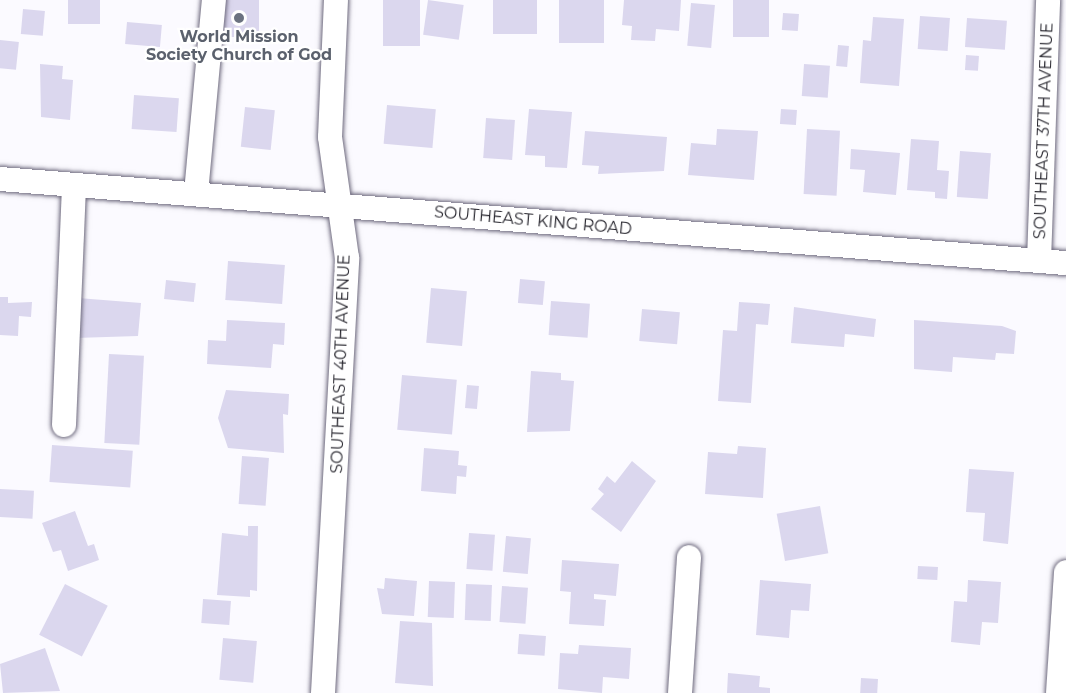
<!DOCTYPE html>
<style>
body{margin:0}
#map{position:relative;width:1066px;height:693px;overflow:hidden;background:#fbfaff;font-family:Montserrat,sans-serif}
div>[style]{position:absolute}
.building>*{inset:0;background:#dbd7ee;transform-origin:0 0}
.roads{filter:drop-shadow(0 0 2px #6f6b7f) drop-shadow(0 0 2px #6f6b7f)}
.minor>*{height:24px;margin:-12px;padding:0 12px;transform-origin:12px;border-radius:12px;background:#fff}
.dots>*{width:16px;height:16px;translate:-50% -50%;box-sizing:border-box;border:3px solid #fff;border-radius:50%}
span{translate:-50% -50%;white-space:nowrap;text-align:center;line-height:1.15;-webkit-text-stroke:4.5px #fff;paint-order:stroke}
.worship-label{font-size:16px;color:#5b616d;font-weight:700}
.street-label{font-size:16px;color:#25242c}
</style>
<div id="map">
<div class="building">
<div style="left:68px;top:0;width:32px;height:24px"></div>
<div style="left:222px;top:0;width:37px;height:37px"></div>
<div style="left:383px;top:0;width:37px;height:46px"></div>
<div style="left:428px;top:0;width:36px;height:35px;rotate:8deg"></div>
<div style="left:493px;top:0;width:44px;height:34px"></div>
<div style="left:559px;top:0;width:45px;height:43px"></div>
<div style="clip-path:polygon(624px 0,681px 0,679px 31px,656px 29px,655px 41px,631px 40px,632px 26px,622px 25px)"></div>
<div style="left:733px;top:0;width:36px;height:37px"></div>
<div style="left:691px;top:3px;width:24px;height:43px;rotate:5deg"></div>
<div style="left:23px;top:9px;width:22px;height:25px;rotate:5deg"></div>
<div style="left:783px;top:13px;width:16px;height:17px;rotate:4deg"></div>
<div style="left:920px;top:16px;width:30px;height:33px;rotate:4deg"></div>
<div style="clip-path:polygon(873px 17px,904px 19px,899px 86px,860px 83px,863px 40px,871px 41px)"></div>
<div style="left:967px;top:18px;width:40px;height:29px;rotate:4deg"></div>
<div style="left:127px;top:22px;width:35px;height:22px;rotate:5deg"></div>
<div style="left:0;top:40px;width:19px;height:28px;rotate:6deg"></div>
<div style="left:838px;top:45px;width:11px;height:21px;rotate:5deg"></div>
<div style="left:966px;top:55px;width:13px;height:15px;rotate:4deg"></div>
<div style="clip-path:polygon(40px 64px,63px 66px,62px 79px,73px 80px,70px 120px,41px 117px)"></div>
<div style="left:804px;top:64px;width:26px;height:32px;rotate:4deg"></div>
<div style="left:134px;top:95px;width:45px;height:34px;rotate:4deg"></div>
<div style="left:387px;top:105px;width:49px;height:39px;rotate:5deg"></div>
<div style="left:245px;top:107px;width:30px;height:40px;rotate:6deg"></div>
<div style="clip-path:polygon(529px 109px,572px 112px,567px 168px,545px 167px,545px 156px,525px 155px)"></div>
<div style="left:781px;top:109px;width:16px;height:15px;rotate:4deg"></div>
<div style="left:486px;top:118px;width:29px;height:40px;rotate:4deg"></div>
<div style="clip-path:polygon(717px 129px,758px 131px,754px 180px,688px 175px,691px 143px,716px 145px)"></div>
<div style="left:807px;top:129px;width:33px;height:65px;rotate:3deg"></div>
<div style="clip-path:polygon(585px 131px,667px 137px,664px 171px,598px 174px,599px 166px,582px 165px)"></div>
<div style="clip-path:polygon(911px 139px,939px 141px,937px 170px,949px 171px,947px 199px,935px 198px,935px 192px,907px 190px)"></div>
<div style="clip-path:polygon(851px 149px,900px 153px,896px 195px,863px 192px,865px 170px,850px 169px)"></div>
<div style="left:960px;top:151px;width:31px;height:46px;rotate:4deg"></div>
<div style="left:228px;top:261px;width:57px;height:39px;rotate:4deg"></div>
<div style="left:520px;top:279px;width:25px;height:24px;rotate:5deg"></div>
<div style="left:166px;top:280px;width:30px;height:19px;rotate:6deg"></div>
<div style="left:431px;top:288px;width:36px;height:55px;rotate:5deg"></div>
<div style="clip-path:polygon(0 297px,8px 297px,8px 303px,32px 302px,31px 317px,19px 316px,18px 336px,0 335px)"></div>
<div style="clip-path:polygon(78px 298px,141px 303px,138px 336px,75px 338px)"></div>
<div style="left:551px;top:301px;width:39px;height:34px;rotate:4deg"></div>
<div style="clip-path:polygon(739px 302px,770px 304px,768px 325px,756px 324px,751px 403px,718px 401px,723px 330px,737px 331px)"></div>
<div style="clip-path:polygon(794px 307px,876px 319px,874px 337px,845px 334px,844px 347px,791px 343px)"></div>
<div style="left:642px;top:309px;width:38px;height:32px;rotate:5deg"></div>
<div style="clip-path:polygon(227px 320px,285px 323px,284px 345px,273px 344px,271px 368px,207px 364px,208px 340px,226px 341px)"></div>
<div style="clip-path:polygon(914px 320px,1002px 326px,1016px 331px,1014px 354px,996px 353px,995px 360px,953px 357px,952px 372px,914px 369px)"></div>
<div style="left:109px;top:354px;width:35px;height:89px;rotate:3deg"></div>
<div style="clip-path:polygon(531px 371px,561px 373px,561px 380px,574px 381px,570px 431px,527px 432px)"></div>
<div style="left:402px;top:375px;width:55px;height:55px;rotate:5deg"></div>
<div style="left:467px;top:385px;width:12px;height:23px;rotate:5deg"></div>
<div style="clip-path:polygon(226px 390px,289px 394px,288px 415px,283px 414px,284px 453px,228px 448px,218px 418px)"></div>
<div style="left:52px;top:445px;width:81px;height:37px;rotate:4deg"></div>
<div style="clip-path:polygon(738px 446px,766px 448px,763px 498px,705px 494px,708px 452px,737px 454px)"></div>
<div style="clip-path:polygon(424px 448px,459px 451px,458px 465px,467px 466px,466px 477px,457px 476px,456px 494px,421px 491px)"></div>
<div style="left:242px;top:456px;width:27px;height:48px;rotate:4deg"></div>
<div style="clip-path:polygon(632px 461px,656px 481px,621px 532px,591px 509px,604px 494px,598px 489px,607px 476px,615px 483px)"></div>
<div style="clip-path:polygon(969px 469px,1014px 472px,1008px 544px,983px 541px,985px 513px,966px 512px)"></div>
<div style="left:0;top:489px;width:34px;height:28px;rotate:3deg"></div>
<div style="left:820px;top:506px;width:48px;height:44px;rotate:80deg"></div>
<div style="clip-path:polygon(75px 511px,88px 546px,94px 544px,99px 560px,68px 571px,61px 550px,53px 552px,42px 523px)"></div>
<div style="clip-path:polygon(248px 526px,258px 526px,257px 591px,250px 590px,250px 597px,217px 595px,222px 533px,248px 536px)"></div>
<div style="left:469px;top:533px;width:26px;height:36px;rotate:4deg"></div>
<div style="left:506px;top:536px;width:25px;height:36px;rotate:5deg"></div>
<div style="clip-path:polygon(562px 560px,619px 564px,616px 596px,594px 594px,594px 599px,606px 600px,604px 626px,569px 624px,571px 592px,560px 591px)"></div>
<div style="left:918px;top:566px;width:20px;height:13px;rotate:3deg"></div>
<div style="clip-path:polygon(385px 578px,417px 581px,414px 616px,382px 614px,377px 588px,384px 589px)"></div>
<div style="clip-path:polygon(760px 580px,811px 584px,809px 611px,791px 610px,789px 638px,756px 635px)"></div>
<div style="clip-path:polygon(968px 580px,1001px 582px,998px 623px,982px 622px,980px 645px,951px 642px,954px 601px,967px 602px)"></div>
<div style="left:429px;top:581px;width:26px;height:36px;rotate:2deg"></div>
<div style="left:65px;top:584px;width:48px;height:57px;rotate:27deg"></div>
<div style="left:466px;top:584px;width:26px;height:36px;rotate:2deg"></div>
<div style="left:502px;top:586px;width:26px;height:36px;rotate:4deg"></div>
<div style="left:203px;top:599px;width:28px;height:24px;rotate:4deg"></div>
<div style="clip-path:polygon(400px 621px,432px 623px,433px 686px,395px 683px)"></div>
<div style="left:519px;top:634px;width:27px;height:20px;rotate:4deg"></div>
<div style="left:223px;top:638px;width:34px;height:42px;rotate:5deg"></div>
<div style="clip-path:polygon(579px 645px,631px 648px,629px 679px,603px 677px,602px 693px,558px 689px,560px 653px,578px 654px)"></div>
<div style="clip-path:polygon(45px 648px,60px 691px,3px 693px,0 664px)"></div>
<div style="clip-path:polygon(728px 673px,760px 676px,759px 687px,770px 688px,770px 693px,727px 693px)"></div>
<div style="left:861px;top:678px;width:17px;height:15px;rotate:3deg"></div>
</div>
<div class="roads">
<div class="minor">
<div style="left:0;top:179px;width:1069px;rotate:4.51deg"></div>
<div style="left:196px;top:193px;width:194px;rotate:-84.7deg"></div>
<div style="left:1039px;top:261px;width:261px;rotate:-88deg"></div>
<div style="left:64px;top:425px;width:240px;rotate:-87.6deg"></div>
<div style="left:323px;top:693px;width:436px;rotate:-86.8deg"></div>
<div style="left:347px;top:258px;width:122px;rotate:-98deg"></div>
<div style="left:330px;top:137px;width:137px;rotate:-87.5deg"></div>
<div style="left:680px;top:693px;width:136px;rotate:-86.2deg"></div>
<div style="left:1058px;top:693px;width:121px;rotate:-86.2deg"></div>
</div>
</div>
<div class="dots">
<div style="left:239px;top:18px;background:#6b7280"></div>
</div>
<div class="worship-label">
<span style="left:239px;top:46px">World Mission<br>Society Church of God</span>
</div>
<div class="street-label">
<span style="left:1044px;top:131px;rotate:-88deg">SOUTHEAST 37TH AVENUE</span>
<span style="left:533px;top:221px;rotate:5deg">SOUTHEAST KING ROAD</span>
<span style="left:341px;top:364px;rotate:-88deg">SOUTHEAST 40TH AVENUE</span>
</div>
</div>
